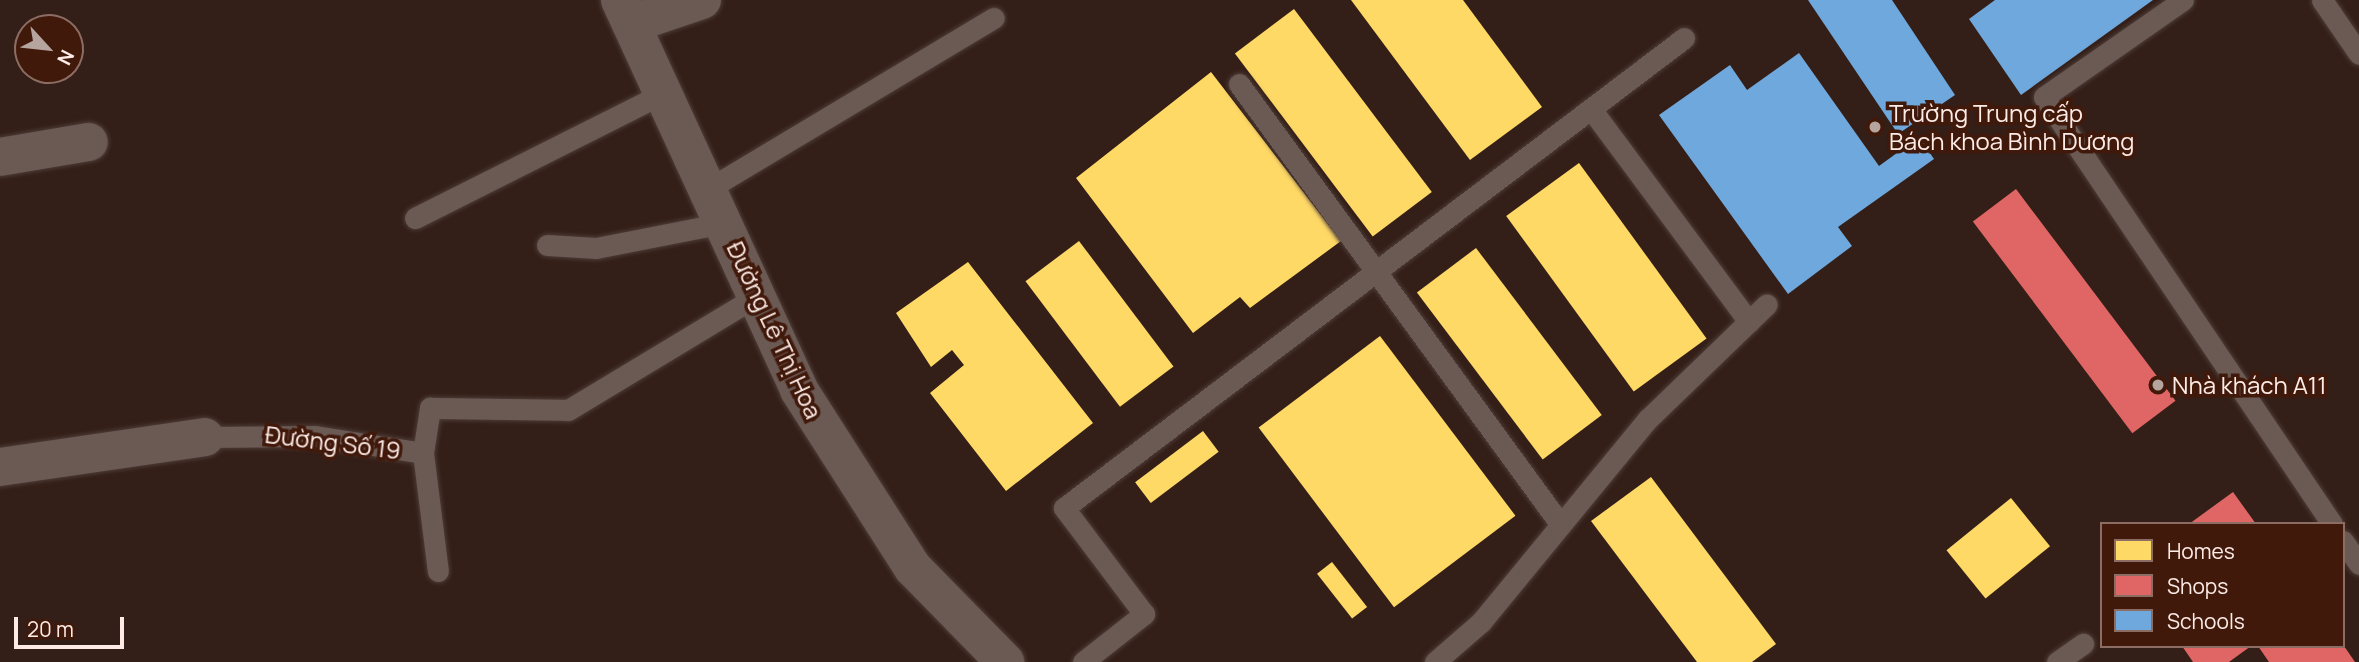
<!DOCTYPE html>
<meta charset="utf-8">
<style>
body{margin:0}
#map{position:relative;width:2359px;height:662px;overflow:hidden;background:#341f18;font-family:Manrope,sans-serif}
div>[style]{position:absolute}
.homes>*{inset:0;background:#ffd966;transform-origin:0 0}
.shops>*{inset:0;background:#e06666;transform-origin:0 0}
.schools>*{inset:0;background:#6fa8dc}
.roads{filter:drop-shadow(0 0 2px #4d3c37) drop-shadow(0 0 2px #4d3c37)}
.service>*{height:21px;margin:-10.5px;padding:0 10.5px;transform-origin:10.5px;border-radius:10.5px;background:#6b5a54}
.minor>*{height:38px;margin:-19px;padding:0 19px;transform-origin:19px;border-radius:19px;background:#6b5a54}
.tertiary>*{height:38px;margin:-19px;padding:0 19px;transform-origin:19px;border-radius:19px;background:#6b5a54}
.dots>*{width:19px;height:19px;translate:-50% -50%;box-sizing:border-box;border:4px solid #41190b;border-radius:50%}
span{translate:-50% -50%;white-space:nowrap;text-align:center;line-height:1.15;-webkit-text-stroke:7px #41190b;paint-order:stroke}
.poi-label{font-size:24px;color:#fcebe6}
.left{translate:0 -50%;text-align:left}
.street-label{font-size:24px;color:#fcebe6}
.legend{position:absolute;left:2100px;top:522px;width:245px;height:126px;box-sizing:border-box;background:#41190b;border:2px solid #8c6d63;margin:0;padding:9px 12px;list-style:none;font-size:21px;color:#fcebe6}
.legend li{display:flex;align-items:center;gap:14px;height:35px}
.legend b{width:35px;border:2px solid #8c6d63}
.north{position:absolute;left:14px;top:14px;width:70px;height:70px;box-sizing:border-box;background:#41190b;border:2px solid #8c6d63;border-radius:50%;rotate:117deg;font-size:19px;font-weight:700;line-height:28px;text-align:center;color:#fcebe6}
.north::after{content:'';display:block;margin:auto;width:24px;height:32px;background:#b6a49e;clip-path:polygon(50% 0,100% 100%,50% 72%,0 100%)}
.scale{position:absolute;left:14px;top:617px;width:110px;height:32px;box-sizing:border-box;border:4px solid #fcebe6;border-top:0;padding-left:9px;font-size:21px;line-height:24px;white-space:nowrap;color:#fcebe6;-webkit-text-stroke:5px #41190b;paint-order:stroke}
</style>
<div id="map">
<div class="homes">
<div style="clip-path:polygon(1351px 0,1463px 0,1542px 107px,1470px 160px)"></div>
<div style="left:1294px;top:9px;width:229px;height:74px;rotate:53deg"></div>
<div style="clip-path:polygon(1211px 72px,1341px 241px,1250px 308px,1240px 297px,1193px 333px,1076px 178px)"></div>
<div style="left:1579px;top:163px;width:217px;height:90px;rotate:54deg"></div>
<div style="left:1079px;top:241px;width:157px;height:67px;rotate:53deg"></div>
<div style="left:1476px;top:248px;width:209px;height:74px;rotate:53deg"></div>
<div style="clip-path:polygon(968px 262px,1093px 423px,1006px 491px,930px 393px,964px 365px,952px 350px,931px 367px,896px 313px)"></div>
<div style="left:1380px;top:336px;width:225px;height:152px;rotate:53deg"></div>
<div style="left:1203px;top:431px;width:26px;height:85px;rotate:53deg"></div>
<div style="clip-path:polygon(1651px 477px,1776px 644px,1752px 662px,1697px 662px,1591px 521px)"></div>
<div style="left:2011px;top:498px;width:62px;height:83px;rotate:51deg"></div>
<div style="left:1332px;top:562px;width:57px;height:19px;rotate:52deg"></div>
</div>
<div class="shops">
<div style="left:2016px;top:189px;width:265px;height:54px;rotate:53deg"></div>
<div style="clip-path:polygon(2233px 492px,2256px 524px,2189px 524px)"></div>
<div style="clip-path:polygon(2182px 646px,2251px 646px,2229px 662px,2193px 662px)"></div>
<div style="clip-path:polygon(2258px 646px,2344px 646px,2355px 662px,2269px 662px)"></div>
</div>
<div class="schools">
<div style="clip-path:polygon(1808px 0,1892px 0,1955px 95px,1898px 134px)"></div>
<div style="clip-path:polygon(1995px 0,2153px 0,2021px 95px,1969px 19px)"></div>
<div style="clip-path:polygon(1799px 53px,1879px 166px,1919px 137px,1934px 159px,1838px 227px,1852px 246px,1788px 294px,1659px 115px,1730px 65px,1747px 90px)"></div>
</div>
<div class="roads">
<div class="service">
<div style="left:2183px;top:0;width:169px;rotate:145.1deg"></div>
<div style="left:2044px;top:97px;width:515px;rotate:56deg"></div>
<div style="left:2322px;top:0;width:65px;rotate:55.6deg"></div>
<div style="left:1239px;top:84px;width:541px;rotate:53.87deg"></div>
<div style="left:1591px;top:109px;width:265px;rotate:53.4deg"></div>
<div style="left:708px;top:189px;width:333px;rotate:-30.9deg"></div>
<div style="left:415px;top:218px;width:278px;rotate:-26.7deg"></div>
<div style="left:547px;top:245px;width:49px;rotate:3.5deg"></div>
<div style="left:596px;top:248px;width:130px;rotate:-11.1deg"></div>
<div style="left:205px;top:437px;width:110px;rotate:-0.5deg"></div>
<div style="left:315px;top:436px;width:109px;rotate:8.9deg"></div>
<div style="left:423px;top:453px;width:119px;rotate:82.8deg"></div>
<div style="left:423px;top:453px;width:46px;rotate:-81.2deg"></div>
<div style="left:430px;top:408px;width:138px;rotate:0.8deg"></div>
<div style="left:568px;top:410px;width:224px;rotate:-31.1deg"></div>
<div style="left:2343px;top:541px;width:28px;rotate:55deg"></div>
<div style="left:1083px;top:662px;width:78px;rotate:-38.2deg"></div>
<div style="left:1144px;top:614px;width:133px;rotate:-127deg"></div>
<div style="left:1064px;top:508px;width:778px;rotate:-37.16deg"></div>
<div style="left:1435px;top:662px;width:61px;rotate:-41deg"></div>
<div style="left:1481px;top:622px;width:263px;rotate:-50.6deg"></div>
<div style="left:1648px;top:419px;width:165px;rotate:-44deg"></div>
<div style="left:2057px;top:662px;width:32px;rotate:-35deg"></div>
</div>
<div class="minor">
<div style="left:631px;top:24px;width:75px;rotate:-18.7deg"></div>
<div style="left:0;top:157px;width:90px;rotate:-9.6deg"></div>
<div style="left:0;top:467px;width:207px;rotate:-8.3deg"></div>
</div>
<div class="tertiary">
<div style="left:620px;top:0;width:429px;rotate:65.3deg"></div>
<div style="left:799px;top:390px;width:211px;rotate:57.4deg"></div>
<div style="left:913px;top:568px;width:132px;rotate:45.6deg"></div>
</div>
</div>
<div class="dots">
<div style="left:1875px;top:127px;background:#b6a49e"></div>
<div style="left:2158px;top:385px;background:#b6a49e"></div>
</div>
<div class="poi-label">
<span class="left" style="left:1889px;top:127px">Trường Trung cấp<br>Bách khoa Bình Dương</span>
<span class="left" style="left:2172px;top:385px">Nhà khách A11</span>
</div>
<div class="street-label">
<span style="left:775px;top:330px;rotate:65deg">Đường Lê Thị Hoa</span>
<span style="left:333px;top:442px;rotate:7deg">Đường Số 19</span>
</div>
<ul class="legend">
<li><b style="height:19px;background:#ffd966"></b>Homes</li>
<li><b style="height:19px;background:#e06666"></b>Shops</li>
<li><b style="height:19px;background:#6fa8dc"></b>Schools</li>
</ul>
<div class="north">N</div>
<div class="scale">20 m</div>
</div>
